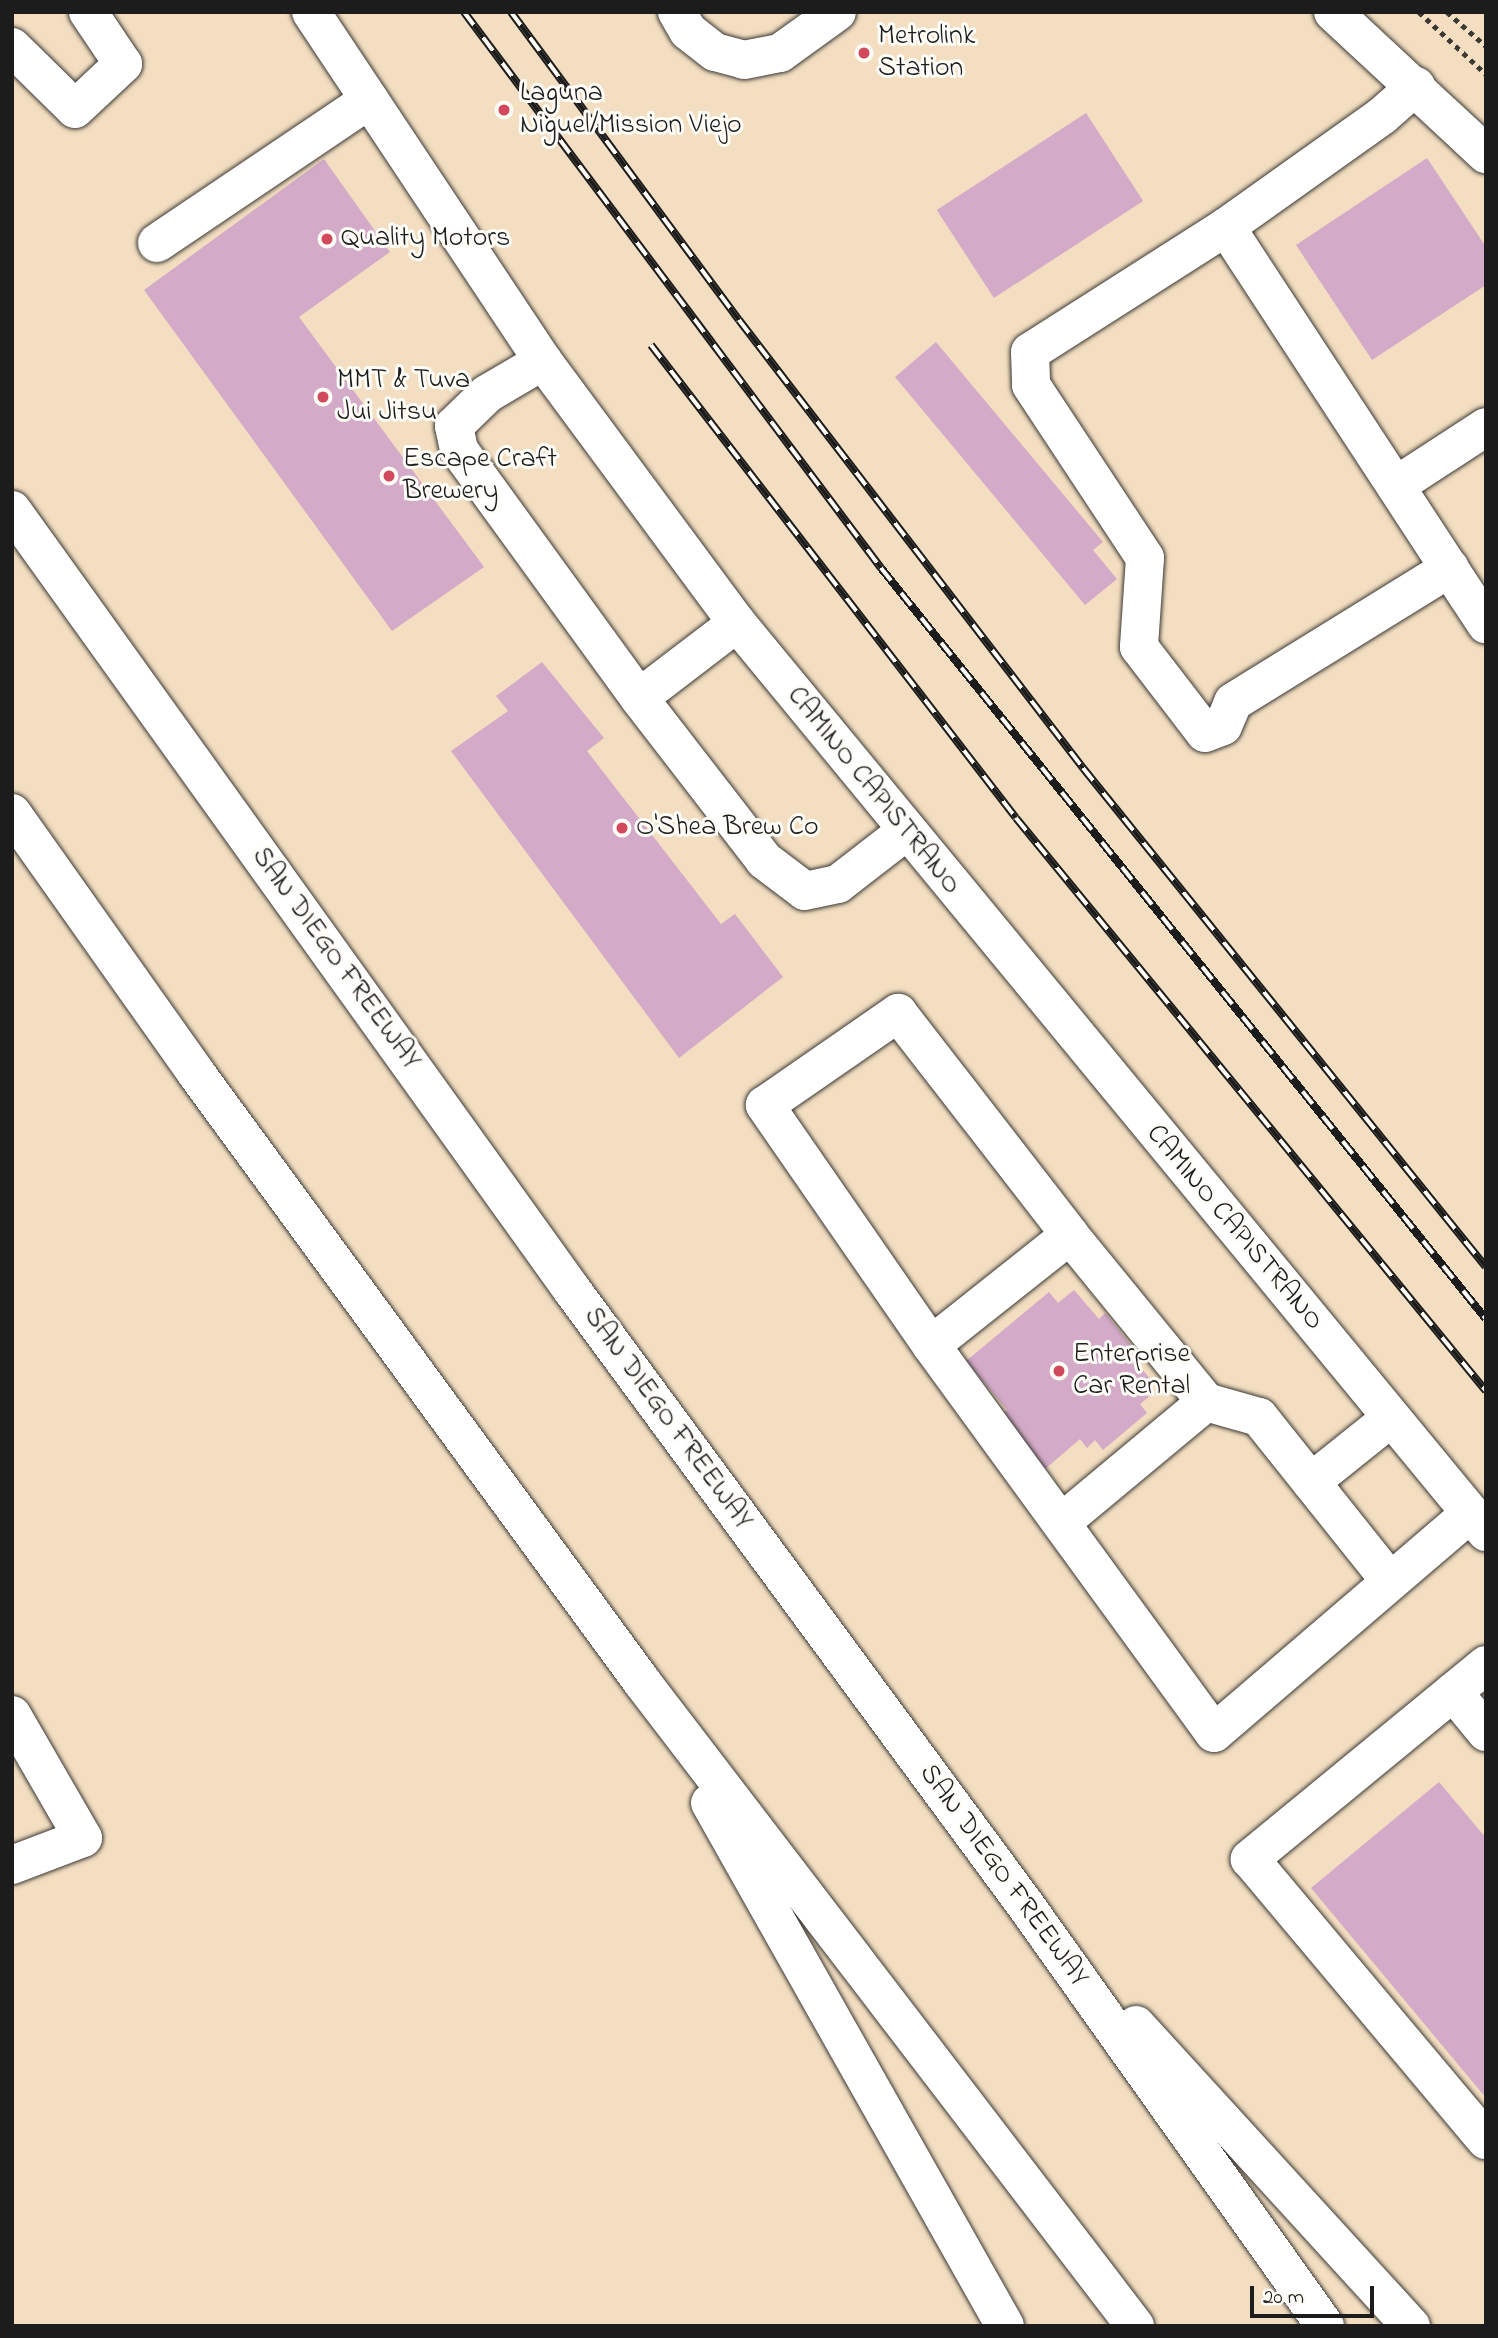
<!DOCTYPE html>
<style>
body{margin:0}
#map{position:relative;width:1498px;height:2338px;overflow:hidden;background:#f3dec1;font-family:"Indie Flower",sans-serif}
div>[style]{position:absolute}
.building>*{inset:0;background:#d3aac7;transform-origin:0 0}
.path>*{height:4.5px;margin-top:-2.25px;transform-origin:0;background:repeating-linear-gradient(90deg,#3c3935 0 5px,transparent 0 10px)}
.roads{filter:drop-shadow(0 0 2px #3c3935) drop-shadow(0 0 2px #3c3935)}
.minor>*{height:38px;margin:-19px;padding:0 19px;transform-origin:19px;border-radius:19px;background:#fff}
.highway>*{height:38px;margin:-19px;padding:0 19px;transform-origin:19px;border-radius:19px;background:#fff}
.rail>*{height:8px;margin-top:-4px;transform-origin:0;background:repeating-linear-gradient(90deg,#fdfcf7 0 16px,#1c1c1c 0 32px);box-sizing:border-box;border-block:2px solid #1c1c1c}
.dots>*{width:19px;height:19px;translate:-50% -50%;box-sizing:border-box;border:4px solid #fdfcf7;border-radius:50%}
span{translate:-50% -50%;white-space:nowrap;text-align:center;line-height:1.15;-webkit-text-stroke:6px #fdfcf7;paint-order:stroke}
.poi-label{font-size:28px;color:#1c1c1c}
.left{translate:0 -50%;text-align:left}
.street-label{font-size:28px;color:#1c1c1c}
.frame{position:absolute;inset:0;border:14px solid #1c1c1c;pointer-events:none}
.scale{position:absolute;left:1250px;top:2286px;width:124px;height:32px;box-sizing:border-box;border:4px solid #1c1c1c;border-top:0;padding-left:9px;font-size:21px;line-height:24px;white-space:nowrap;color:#1c1c1c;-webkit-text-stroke:5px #fdfcf7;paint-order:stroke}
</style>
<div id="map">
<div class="building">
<div style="left:1086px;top:113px;width:105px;height:178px;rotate:57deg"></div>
<div style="clip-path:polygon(1427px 158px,1486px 247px,1486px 285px,1372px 360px,1296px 245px)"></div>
<div style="clip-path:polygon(324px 159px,390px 252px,299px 317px,484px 567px,392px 631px,144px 290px)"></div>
<div style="clip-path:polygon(936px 342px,1103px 542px,1093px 550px,1117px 579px,1085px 605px,895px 377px)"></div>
<div style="clip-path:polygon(542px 662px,604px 738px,587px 751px,721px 924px,735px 914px,783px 977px,679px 1058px,451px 751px,508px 711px,496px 696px)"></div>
<div style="clip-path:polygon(1074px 1290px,1099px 1319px,1105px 1313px,1135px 1350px,1130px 1354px,1151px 1380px,1141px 1389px,1149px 1397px,1140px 1404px,1147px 1413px,1103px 1450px,1095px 1440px,1087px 1448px,1080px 1439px,1044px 1470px,999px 1416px,1007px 1410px,966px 1361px,1049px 1292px,1058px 1303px)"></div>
<div style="clip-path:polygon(1439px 1782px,1486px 1838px,1486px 2098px,1311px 1888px)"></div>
</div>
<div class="path">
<div style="left:1419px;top:12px;width:91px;rotate:42.8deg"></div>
<div style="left:1447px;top:12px;width:52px;rotate:41.1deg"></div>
</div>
<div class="roads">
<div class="minor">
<div style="left:311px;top:12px;width:419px;rotate:56.4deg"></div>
<div style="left:543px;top:361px;width:326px;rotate:53.5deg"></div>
<div style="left:737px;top:623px;width:1178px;rotate:50.51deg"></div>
<div style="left:677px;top:12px;width:22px;rotate:60deg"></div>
<div style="left:688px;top:31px;width:34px;rotate:38deg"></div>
<div style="left:715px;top:52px;width:30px;rotate:15deg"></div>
<div style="left:744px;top:60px;width:37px;rotate:-11deg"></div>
<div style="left:780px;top:53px;width:70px;rotate:-35.7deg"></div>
<div style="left:1333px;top:12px;width:209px;rotate:42.9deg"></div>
<div style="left:12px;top:47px;width:88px;rotate:44.5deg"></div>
<div style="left:75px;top:109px;width:66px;rotate:-43.2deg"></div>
<div style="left:123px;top:64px;width:63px;rotate:-123.9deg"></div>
<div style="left:1416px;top:86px;width:45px;rotate:138.6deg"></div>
<div style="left:1382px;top:116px;width:191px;rotate:144.6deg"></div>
<div style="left:1226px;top:227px;width:475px;rotate:56.8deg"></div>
<div style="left:1226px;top:227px;width:232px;rotate:147.5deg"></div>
<div style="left:1030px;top:352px;width:33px;rotate:88deg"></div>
<div style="left:1031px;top:385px;width:207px;rotate:56.6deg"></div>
<div style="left:1145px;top:558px;width:89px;rotate:93.9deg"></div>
<div style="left:1139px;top:647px;width:108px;rotate:52.5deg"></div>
<div style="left:1205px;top:733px;width:19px;rotate:-21deg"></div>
<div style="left:1223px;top:726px;width:26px;rotate:-67deg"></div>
<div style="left:1233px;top:702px;width:255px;rotate:-31.7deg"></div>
<div style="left:157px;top:243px;width:256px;rotate:-34deg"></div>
<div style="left:543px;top:361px;width:65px;rotate:149.5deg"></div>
<div style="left:487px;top:394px;width:46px;rotate:135.9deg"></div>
<div style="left:454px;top:426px;width:25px;rotate:78deg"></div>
<div style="left:459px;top:450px;width:306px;rotate:54deg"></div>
<div style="left:1397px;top:485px;width:106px;rotate:-33.1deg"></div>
<div style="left:737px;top:623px;width:123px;rotate:142.6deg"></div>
<div style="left:639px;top:698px;width:205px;rotate:52.3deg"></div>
<div style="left:764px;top:860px;width:51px;rotate:37.1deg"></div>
<div style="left:805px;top:891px;width:34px;rotate:-12deg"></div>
<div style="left:838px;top:884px;width:85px;rotate:-37.8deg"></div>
<div style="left:931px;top:1345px;width:292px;rotate:-124.7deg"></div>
<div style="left:765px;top:1105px;width:162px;rotate:-34.7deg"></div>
<div style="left:898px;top:1013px;width:281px;rotate:52.2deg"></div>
<div style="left:1311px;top:1482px;width:102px;rotate:-38.7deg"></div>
<div style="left:1062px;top:1522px;width:187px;rotate:-39.8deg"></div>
<div style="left:1390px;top:1581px;width:210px;rotate:-128.6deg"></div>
<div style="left:1259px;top:1417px;width:55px;rotate:-164.2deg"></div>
<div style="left:1206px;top:1402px;width:215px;rotate:-129.2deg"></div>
<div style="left:1070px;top:1235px;width:177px;rotate:141.6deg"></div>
<div style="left:931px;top:1345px;width:480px;rotate:53.9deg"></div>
<div style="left:1214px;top:1733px;width:338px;rotate:-40.6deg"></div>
<div style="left:1486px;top:1665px;width:306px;rotate:140.6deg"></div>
<div style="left:1250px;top:1859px;width:367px;rotate:50deg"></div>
<div style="left:1453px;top:1692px;width:52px;rotate:50.5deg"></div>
<div style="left:12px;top:1715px;width:142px;rotate:60deg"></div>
<div style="left:83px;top:1838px;width:76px;rotate:159.2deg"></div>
</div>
<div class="highway">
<div style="left:12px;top:510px;width:960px;rotate:54.32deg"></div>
<div style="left:572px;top:1290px;width:762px;rotate:53.6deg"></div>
<div style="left:1024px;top:1903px;width:519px;rotate:54.56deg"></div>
<div style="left:12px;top:813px;width:319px;rotate:54.7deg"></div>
<div style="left:196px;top:1073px;width:755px;rotate:53.78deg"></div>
<div style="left:642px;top:1682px;width:811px;rotate:52.56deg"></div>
<div style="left:710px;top:1803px;width:600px;rotate:60.57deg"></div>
<div style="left:1136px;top:2025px;width:408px;rotate:47.6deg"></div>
</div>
</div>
<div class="rail">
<div style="left:464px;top:12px;width:695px;rotate:53.13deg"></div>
<div style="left:881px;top:568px;width:964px;rotate:51.15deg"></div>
<div style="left:511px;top:12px;width:383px;rotate:53.5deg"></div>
<div style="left:739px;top:320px;width:565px;rotate:52.48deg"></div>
<div style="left:1083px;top:768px;width:641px;rotate:51.08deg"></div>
<div style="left:651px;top:345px;width:597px;rotate:52.34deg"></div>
<div style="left:1016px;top:818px;width:741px;rotate:50.64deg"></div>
</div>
<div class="dots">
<div style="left:864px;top:53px;background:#d1495b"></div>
<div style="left:504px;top:110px;background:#d1495b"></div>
<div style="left:327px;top:239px;background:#d1495b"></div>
<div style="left:323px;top:397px;background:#d1495b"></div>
<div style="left:389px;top:476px;background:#d1495b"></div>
<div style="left:622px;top:828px;background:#d1495b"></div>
<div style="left:1059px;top:1371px;background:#d1495b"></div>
</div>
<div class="poi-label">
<span class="left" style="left:878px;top:53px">Metrolink<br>Station</span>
<span class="left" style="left:520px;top:110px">Laguna<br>Niguel/Mission Viejo</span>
<span class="left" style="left:341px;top:239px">Quality Motors</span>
<span class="left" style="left:337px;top:397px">MMT &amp; Tuva<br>Jui Jitsu</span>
<span class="left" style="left:403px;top:476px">Escape Craft<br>Brewery</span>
<span class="left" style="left:636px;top:828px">O'Shea Brew Co</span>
<span class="left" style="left:1073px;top:1371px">Enterprise<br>Car Rental</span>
</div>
<div class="street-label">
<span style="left:873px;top:791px;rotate:51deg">CAMINO CAPISTRANO</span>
<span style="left:335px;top:959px;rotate:54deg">SAN DIEGO FREEWAY</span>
<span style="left:1234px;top:1228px;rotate:50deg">CAMINO CAPISTRANO</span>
<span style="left:667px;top:1419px;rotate:54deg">SAN DIEGO FREEWAY</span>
<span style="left:1003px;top:1876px;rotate:54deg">SAN DIEGO FREEWAY</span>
</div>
<div class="frame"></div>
<div class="scale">20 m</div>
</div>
